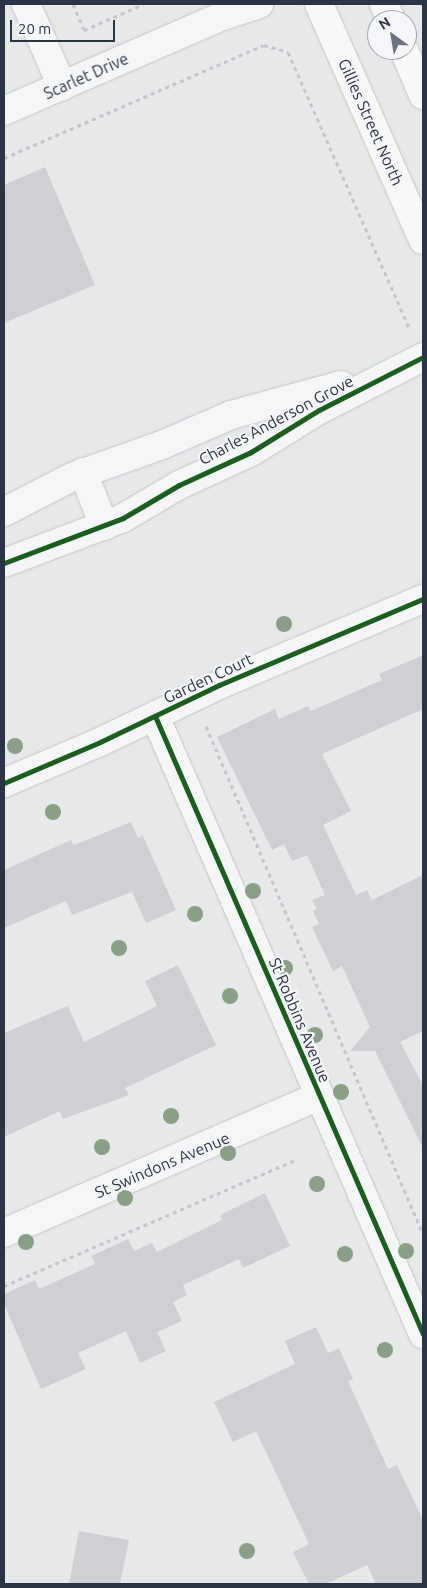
<!DOCTYPE html>
<style>
body{margin:0}
#map{position:relative;width:427px;height:1588px;overflow:hidden;background:#e6e8ea;font-family:Ubuntu,sans-serif}
div>[style]{position:absolute}
.building>*{inset:0;background:#ced0d3}
.path>*{height:3px;margin-top:-1.5px;transform-origin:0;background:repeating-linear-gradient(90deg,#c5c6ca 0 4px,transparent 0 8px)}
.roads{filter:drop-shadow(0 0 1px #c4c6c8) drop-shadow(0 0 1px #c4c6c8)}
.street>*{height:28px;margin:-14px;padding:0 14px;transform-origin:14px;border-radius:14px;background:#f5f6f7}
.secondary>*{height:28px;margin:-14px;padding:0 14px;transform-origin:14px;border-radius:14px;background:#f8f8f8}
.cycleway>*{height:5px;margin:-2.5px;padding:0 2.5px;transform-origin:2.5px;border-radius:2.5px;background:#1b5e20}
.trees>*{width:16px;height:16px;margin:-8px;border-radius:50%;background:#8a9e88}
span{translate:-50% -50%;white-space:nowrap;text-align:center;line-height:1.15;-webkit-text-stroke:4.5px #f4f6f9;paint-order:stroke}
.street-label{font-size:16px;color:#2b3445}
.frame{position:absolute;inset:0;border:5px solid #2b3445;pointer-events:none}
.north{position:absolute;left:367px;top:10px;width:50px;height:50px;box-sizing:border-box;background:#f4f6f9;border:1px solid #a4a8b1;border-radius:50%;rotate:328deg;font-size:14px;font-weight:700;line-height:20px;text-align:center;color:#2b3445}
.north::after{content:'';display:block;margin:auto;width:18px;height:22px;background:#6c737f;clip-path:polygon(50% 0,100% 100%,50% 72%,0 100%)}
.scale{position:absolute;left:10px;top:20px;width:105px;height:22px;box-sizing:border-box;border:2px solid #2b3445;border-top:0;padding-left:6px;font-size:15px;line-height:18px;white-space:nowrap;color:#2b3445;-webkit-text-stroke:4px #f4f6f9;paint-order:stroke}
</style>
<div id="map">
<div class="building">
<div style="clip-path:polygon(45px 167px,95px 285px,4px 323px,4px 185px)"></div>
<div style="clip-path:polygon(423px 655px,423px 709px,322px 754px,351px 811px,323px 825px,356px 895px,367px 890px,372px 900px,423px 875px,423px 1031px,400px 1042px,423px 1085px,423px 1148px,375px 1051px,350px 1051px,370px 1027px,342px 966px,333px 971px,312px 927px,319px 924px,313px 911px,317px 909px,312px 900px,325px 895px,307px 855px,292px 861px,284px 844px,272px 850px,217px 737px,275px 709px,279px 719px,308px 706px,311px 711px,382px 680px,379px 674px)"></div>
<div style="clip-path:polygon(131px 822px,138px 838px,143px 836px,176px 910px,146px 923px,132px 892px,72px 915px,66px 901px,4px 928px,4px 870px,71px 840px,74px 845px)"></div>
<div style="clip-path:polygon(178px 965px,216px 1045px,125px 1088px,129px 1095px,63px 1119px,60px 1111px,4px 1137px,4px 1033px,68px 1006px,84px 1042px,157px 1006px,145px 981px)"></div>
<div style="clip-path:polygon(265px 1193px,290px 1246px,243px 1268px,239px 1259px,183px 1285px,187px 1295px,173px 1302px,182px 1321px,157px 1332px,166px 1351px,140px 1363px,126px 1331px,78px 1353px,86px 1369px,41px 1389px,4px 1304px,4px 1294px,35px 1280px,39px 1289px,95px 1264px,91px 1256px,128px 1239px,134px 1251px,152px 1243px,157px 1252px,222px 1220px,220px 1215px)"></div>
<div style="clip-path:polygon(316px 1327px,328px 1353px,339px 1348px,353px 1379px,348px 1381px,388px 1469px,397px 1465px,423px 1520px,423px 1584px,376px 1584px,367px 1565px,326px 1584px,309px 1584px,293px 1552px,309px 1544px,256px 1431px,233px 1442px,214px 1402px,295px 1364px,285px 1341px)"></div>
<div style="clip-path:polygon(79px 1531px,129px 1540px,120px 1584px,69px 1584px)"></div>
</div>
<div class="path">
<div style="left:73px;top:4px;width:28px;rotate:67deg"></div>
<div style="left:84px;top:30px;width:65px;rotate:-23.4deg"></div>
<div style="left:4px;top:158px;width:283px;rotate:-23.5deg"></div>
<div style="left:264px;top:45px;width:25px;rotate:16deg"></div>
<div style="left:288px;top:52px;width:301px;rotate:66.3deg"></div>
<div style="left:206px;top:726px;width:552px;rotate:66.87deg"></div>
<div style="left:4px;top:1286px;width:319px;rotate:-23.4deg"></div>
</div>
<div class="roads">
<div class="street">
<div style="left:26px;top:4px;width:90px;rotate:66.3deg"></div>
<div style="left:4px;top:111px;width:239px;rotate:-23.5deg"></div>
<div style="left:223px;top:16px;width:38px;rotate:-18deg"></div>
<div style="left:83px;top:472px;width:58px;rotate:68.7deg"></div>
<div style="left:4px;top:512px;width:76px;rotate:-27.2deg"></div>
<div style="left:72px;top:477px;width:96px;rotate:-19.6deg"></div>
<div style="left:162px;top:445px;width:75px;rotate:-23.5deg"></div>
<div style="left:231px;top:415px;width:114px;rotate:-15.3deg"></div>
<div style="left:4px;top:563px;width:127px;rotate:-20.7deg"></div>
<div style="left:123px;top:518px;width:65px;rotate:-30.5deg"></div>
<div style="left:179px;top:485px;width:79px;rotate:-24.6deg"></div>
<div style="left:251px;top:452px;width:80px;rotate:-31.7deg"></div>
<div style="left:319px;top:410px;width:117px;rotate:-27deg"></div>
<div style="left:155px;top:716px;width:674px;rotate:66.56deg"></div>
<div style="left:4px;top:783px;width:104px;rotate:-23.1deg"></div>
<div style="left:100px;top:742px;width:132px;rotate:-25.6deg"></div>
<div style="left:219px;top:685px;width:221px;rotate:-22.9deg"></div>
<div style="left:4px;top:1233px;width:344px;rotate:-23.5deg"></div>
</div>
<div class="secondary">
<div style="left:319px;top:4px;width:258px;rotate:66.2deg"></div>
<div style="left:384px;top:4px;width:17px;rotate:66deg"></div>
<div style="left:404px;top:50px;width:49px;rotate:67.1deg"></div>
</div>
</div>
<div class="cycleway">
<div style="left:4px;top:563px;width:127px;rotate:-20.7deg"></div>
<div style="left:123px;top:518px;width:65px;rotate:-30.5deg"></div>
<div style="left:179px;top:485px;width:79px;rotate:-24.6deg"></div>
<div style="left:251px;top:452px;width:80px;rotate:-31.7deg"></div>
<div style="left:319px;top:410px;width:117px;rotate:-27deg"></div>
<div style="left:155px;top:716px;width:674px;rotate:66.56deg"></div>
<div style="left:4px;top:783px;width:104px;rotate:-23.1deg"></div>
<div style="left:100px;top:742px;width:132px;rotate:-25.6deg"></div>
<div style="left:219px;top:685px;width:221px;rotate:-22.9deg"></div>
</div>
<div class="trees">
<div style="left:284px;top:624px"></div>
<div style="left:15px;top:746px"></div>
<div style="left:53px;top:812px"></div>
<div style="left:253px;top:891px"></div>
<div style="left:195px;top:914px"></div>
<div style="left:119px;top:948px"></div>
<div style="left:285px;top:968px"></div>
<div style="left:230px;top:996px"></div>
<div style="left:315px;top:1035px"></div>
<div style="left:341px;top:1092px"></div>
<div style="left:171px;top:1116px"></div>
<div style="left:102px;top:1147px"></div>
<div style="left:228px;top:1153px"></div>
<div style="left:317px;top:1184px"></div>
<div style="left:125px;top:1198px"></div>
<div style="left:26px;top:1242px"></div>
<div style="left:406px;top:1251px"></div>
<div style="left:345px;top:1254px"></div>
<div style="left:385px;top:1350px"></div>
<div style="left:247px;top:1551px"></div>
</div>
<div class="street-label">
<span style="left:86px;top:76px;rotate:-24deg">Scarlet Drive</span>
<span style="left:371px;top:122px;rotate:66deg">Gillies Street North</span>
<span style="left:276px;top:420px;rotate:-28deg">Charles Anderson Grove</span>
<span style="left:208px;top:678px;rotate:-25deg">Garden Court</span>
<span style="left:300px;top:1020px;rotate:67deg">St Robbins Avenue</span>
<span style="left:162px;top:1165px;rotate:-23deg">St Swindons Avenue</span>
</div>
<div class="frame"></div>
<div class="north">N</div>
<div class="scale">20 m</div>
</div>
